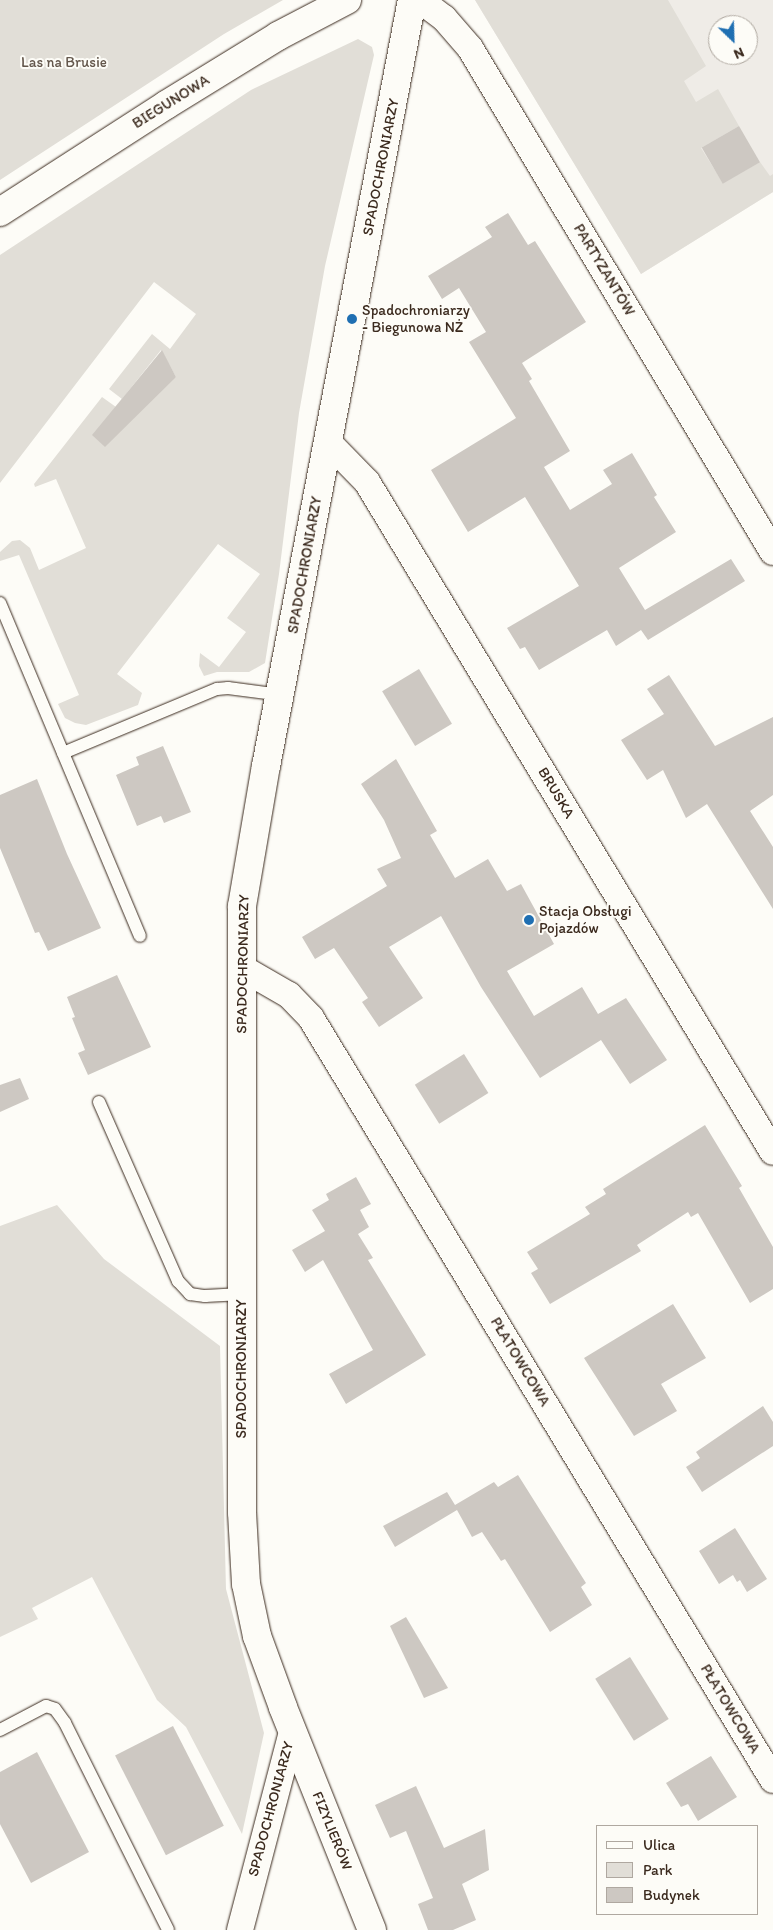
<!DOCTYPE html>
<meta charset="utf-8">
<style>
body{margin:0}
#map{position:relative;width:773px;height:1930px;overflow:hidden;background:#fdfcf7;font-family:Itim,sans-serif}
div>[style]{position:absolute}
.built>*{inset:0;background:#efece7}
.green>*{inset:0;background:#e1ded7}
.building>*{inset:0;background:#cdc8c2;transform-origin:0 0}
.roads{filter:drop-shadow(0 0 1px #3b2a1e) drop-shadow(0 0 1px #3b2a1e)}
.lane>*{height:12px;margin:-6px;padding:0 6px;transform-origin:6px;border-radius:6px;background:#fdfcf7}
.street>*{height:26px;margin:-13px;padding:0 13px;transform-origin:13px;border-radius:13px;background:#fdfcf7}
.secondary>*{height:28px;margin:-14px;padding:0 14px;transform-origin:14px;border-radius:14px;background:#fdfcf7}
.dots>*{width:14px;height:14px;translate:-50% -50%;box-sizing:border-box;border:2px solid #fdfcf7;border-radius:50%}
span{translate:-50% -50%;white-space:nowrap;text-align:center;line-height:1.15;-webkit-text-stroke:4px #fdfcf7;paint-order:stroke}
.park-label{font-size:15px;color:#64574c}
.street-label{font-size:15px;color:#3b2a1e}
.poi-label{font-size:15px;color:#3b2a1e}
.left{translate:0 -50%;text-align:left}
.legend{position:absolute;left:596px;top:1825px;width:162px;height:90px;box-sizing:border-box;background:#fdfcf7;border:1px solid #afa8a0;margin:0;padding:6px 9px;list-style:none;font-size:15px;color:#3b2a1e}
.legend li{display:flex;align-items:center;gap:10px;height:25px}
.legend b{width:25px;border:1px solid #afa8a0}
.north{position:absolute;left:708px;top:15px;width:50px;height:50px;box-sizing:border-box;background:#fdfcf7;border:1px solid #afa8a0;border-radius:50%;rotate:156deg;font-size:14px;font-weight:700;line-height:20px;text-align:center;color:#3b2a1e}
.north::after{content:'';display:block;margin:auto;width:18px;height:22px;background:#1f6fb2;clip-path:polygon(50% 0,100% 100%,50% 72%,0 100%)}
</style>
<div id="map">
<div class="built">
<div style="clip-path:polygon(evenodd,475px 0,773px 0,773px 192px,641px 274px,475px 0,718px 25px,748px 25px,748px 55px,718px 55px,718px 25px)"></div>
</div>
<div class="green">
<div style="clip-path:polygon(0 0,283px 0,224px 34px,0 180px)"></div>
<div style="clip-path:polygon(475px 0,668px 0,706px 66px,684px 81px,696px 102px,718px 89px,739px 126px,701px 148px,723px 183px,760px 162px,770px 176px,773px 174px,773px 192px,641px 274px)"></div>
<div style="clip-path:polygon(358px 39px,372px 47px,374px 55px,325px 266px,299px 413px,279px 574px,265px 663px,249px 672px,217px 672px,204px 676px,199px 666px,200px 653px,219px 667px,246px 632px,227px 618px,260px 574px,218px 544px,117px 674px,142px 693px,138px 705px,86px 725px,75px 723px,65px 718px,58px 704px,79px 695px,19px 555px,0 561px,0 552px,12px 541px,20px 540px,30px 548px,39px 570px,86px 548px,56px 479px,35px 487px,34px 484px,102px 397px,116px 407px,176px 377px,161px 350px,122px 399px,109px 389px,152px 334px,170px 349px,196px 314px,154px 282px,0 483px,0 255px,251px 90px)"></div>
<div style="clip-path:polygon(57px 1205px,104px 1259px,220px 1346px,226px 1589px,264px 1733px,242px 1834px,186px 1727px,157px 1700px,92px 1577px,32px 1608px,38px 1619px,0 1637px,0 1226px)"></div>
</div>
<div class="building">
<div style="left:739px;top:126px;width:42px;height:43px;rotate:60deg"></div>
<div style="clip-path:polygon(508px 213px,528px 245px,535px 241px,586px 322px,522px 363px,532px 379px,529px 381px,570px 451px,544px 467px,570px 510px,612px 484px,603px 470px,632px 453px,657px 495px,654px 497px,676px 532px,619px 568px,645px 610px,731px 559px,745px 581px,648px 640px,641px 630px,616px 646px,607px 630px,539px 670px,525px 647px,520px 649px,507px 628px,579px 586px,525px 497px,468px 532px,431px 470px,516px 418px,469px 342px,486px 332px,459px 288px,442px 299px,428px 276px,492px 237px,485px 227px)"></div>
<div style="clip-path:polygon(162px 350px,176px 377px,105px 447px,92px 435px)"></div>
<div style="left:419px;top:669px;width:64px;height:43px;rotate:59deg"></div>
<div style="clip-path:polygon(669px 675px,715px 746px,773px 717px,773px 795px,750px 811px,773px 847px,773px 909px,707px 804px,686px 818px,663px 770px,647px 780px,621px 740px,664px 714px,647px 689px)"></div>
<div style="clip-path:polygon(163px 746px,191px 812px,164px 823px,161px 816px,137px 826px,116px 775px,139px 765px,136px 757px)"></div>
<div style="clip-path:polygon(396px 759px,437px 831px,430px 835px,455px 878px,488px 859px,507px 891px,521px 884px,554px 944px,507px 971px,534px 1016px,582px 987px,598px 1014px,626px 998px,667px 1060px,630px 1084px,601px 1040px,540px 1078px,481px 987px,441px 916px,389px 947px,423px 998px,379px 1027px,362px 1002px,368px 998px,334px 948px,315px 959px,302px 937px,387px 886px,377px 869px,401px 858px,384px 820px,361px 784px)"></div>
<div style="clip-path:polygon(37px 779px,67px 854px,101px 928px,48px 951px,39px 932px,35px 933px,0 848px,0 795px)"></div>
<div style="clip-path:polygon(117px 975px,151px 1047px,88px 1075px,78px 1053px,85px 1050px,72px 1018px,75px 1017px,67px 997px)"></div>
<div style="left:464px;top:1054px;width:46px;height:58px;rotate:58deg"></div>
<div style="clip-path:polygon(20px 1078px,29px 1099px,0 1112px,0 1085px)"></div>
<div style="clip-path:polygon(705px 1125px,742px 1186px,739px 1188px,773px 1247px,773px 1289px,750px 1303px,698px 1213px,691px 1217px,688px 1212px,637px 1245px,641px 1251px,550px 1304px,531px 1273px,538px 1269px,527px 1252px,590px 1214px,585px 1207px,606px 1194px,603px 1189px)"></div>
<div style="clip-path:polygon(356px 1177px,371px 1204px,360px 1210px,369px 1227px,358px 1234px,373px 1258px,368px 1260px,426px 1355px,346px 1404px,329px 1374px,373px 1350px,323px 1260px,305px 1272px,292px 1250px,325px 1231px,312px 1210px,329px 1200px,326px 1194px)"></div>
<div style="clip-path:polygon(673px 1304px,706px 1358px,661px 1384px,677px 1411px,634px 1436px,584px 1358px)"></div>
<div style="clip-path:polygon(763px 1406px,773px 1422px,773px 1446px,702px 1492px,686px 1467px,700px 1458px,696px 1452px)"></div>
<div style="clip-path:polygon(518px 1475px,586px 1583px,581px 1587px,592px 1605px,550px 1632px,505px 1559px,501px 1561px,482px 1532px,472px 1537px,457px 1510px,395px 1547px,383px 1526px,447px 1492px,455px 1505px,494px 1482px,498px 1487px)"></div>
<div style="clip-path:polygon(735px 1528px,767px 1579px,747px 1592px,740px 1580px,737px 1582px,733px 1575px,719px 1584px,699px 1551px)"></div>
<div style="clip-path:polygon(406px 1617px,448px 1688px,424px 1698px,390px 1626px)"></div>
<div style="left:630px;top:1657px;width:73px;height:41px;rotate:58deg"></div>
<div style="left:173px;top:1726px;width:112px;height:65px;rotate:63deg"></div>
<div style="clip-path:polygon(37px 1752px,89px 1852px,31px 1883px,0 1824px,0 1772px)"></div>
<div style="clip-path:polygon(711px 1756px,737px 1797px,698px 1821px,688px 1804px,681px 1807px,666px 1783px)"></div>
<div style="clip-path:polygon(416px 1786px,444px 1848px,485px 1829px,489px 1870px,462px 1884px,476px 1920px,453px 1930px,428px 1930px,418px 1904px,433px 1898px,406px 1831px,390px 1838px,375px 1805px)"></div>
</div>
<div class="roads">
<div class="lane">
<div style="left:0;top:603px;width:361px;rotate:67.2deg"></div>
<div style="left:63px;top:753px;width:167px;rotate:-22.6deg"></div>
<div style="left:217px;top:689px;width:11px;rotate:-5deg"></div>
<div style="left:228px;top:688px;width:53px;rotate:7.5deg"></div>
<div style="left:99px;top:1102px;width:196px;rotate:66.2deg"></div>
<div style="left:178px;top:1281px;width:18px;rotate:47deg"></div>
<div style="left:190px;top:1294px;width:15px;rotate:8deg"></div>
<div style="left:205px;top:1296px;width:37px;rotate:-3deg"></div>
<div style="left:0;top:1730px;width:52px;rotate:-27.6deg"></div>
<div style="left:46px;top:1706px;width:9px;rotate:18deg"></div>
<div style="left:55px;top:1709px;width:17px;rotate:54deg"></div>
<div style="left:65px;top:1723px;width:231px;rotate:63.5deg"></div>
</div>
<div class="street">
<div style="left:420px;top:0;width:30px;rotate:37deg"></div>
<div style="left:444px;top:18px;width:40px;rotate:49deg"></div>
<div style="left:470px;top:48px;width:588px;rotate:58.99deg"></div>
<div style="left:328px;top:442px;width:56px;rotate:45.7deg"></div>
<div style="left:367px;top:482px;width:783px;rotate:58.79deg"></div>
<div style="left:242px;top:968px;width:54px;rotate:29.9deg"></div>
<div style="left:289px;top:995px;width:32px;rotate:46deg"></div>
<div style="left:311px;top:1018px;width:891px;rotate:58.77deg"></div>
<div style="left:240px;top:1930px;width:205px;rotate:-75.3deg"></div>
</div>
<div class="secondary">
<div style="left:0;top:212px;width:197px;rotate:-32.8deg"></div>
<div style="left:166px;top:105px;width:132px;rotate:-31.6deg"></div>
<div style="left:278px;top:36px;width:78px;rotate:-27.6deg"></div>
<div style="left:372px;top:1930px;width:240px;rotate:-111.8deg"></div>
<div style="left:283px;top:1707px;width:76px;rotate:-110.1deg"></div>
<div style="left:257px;top:1636px;width:53px;rotate:-101.9deg"></div>
<div style="left:246px;top:1584px;width:72px;rotate:-93.2deg"></div>
<div style="left:242px;top:1512px;width:606px;rotate:-90deg"></div>
<div style="left:242px;top:906px;width:142px;rotate:-80.3deg"></div>
<div style="left:266px;top:766px;width:780px;rotate:-79.21deg"></div>
</div>
</div>
<div class="dots">
<div style="left:352px;top:319px;background:#1f6fb2"></div>
<div style="left:529px;top:920px;background:#1f6fb2"></div>
</div>
<div class="park-label">
<span style="left:64px;top:63px">Las na Brusie</span>
</div>
<div class="street-label">
<span style="left:171px;top:102px;rotate:-32deg">BIEGUNOWA</span>
<span style="left:381px;top:167px;rotate:-79deg">SPADOCHRONIARZY</span>
<span style="left:604px;top:270px;rotate:59deg">PARTYZANTÓW</span>
<span style="left:305px;top:565px;rotate:-80deg">SPADOCHRONIARZY</span>
<span style="left:556px;top:793px;rotate:59deg">BRUSKA</span>
<span style="left:243px;top:964px;rotate:-89deg">SPADOCHRONIARZY</span>
<span style="left:520px;top:1362px;rotate:59deg">PŁATOWCOWA</span>
<span style="left:242px;top:1369px;rotate:-90deg">SPADOCHRONIARZY</span>
<span style="left:730px;top:1709px;rotate:59deg">PŁATOWCOWA</span>
<span style="left:271px;top:1809px;rotate:-75deg">SPADOCHRONIARZY</span>
<span style="left:332px;top:1831px;rotate:68deg">FIZYLIERÓW</span>
</div>
<div class="poi-label">
<span class="left" style="left:362px;top:319px">Spadochroniarzy<br>- Biegunowa NŻ</span>
<span class="left" style="left:539px;top:920px">Stacja Obsługi<br>Pojazdów</span>
</div>
<ul class="legend">
<li><b style="height:6px;background:#fdfcf7"></b>Ulica</li>
<li><b style="height:14px;background:#e1ded7"></b>Park</li>
<li><b style="height:14px;background:#cdc8c2"></b>Budynek</li>
</ul>
<div class="north">N</div>
</div>
